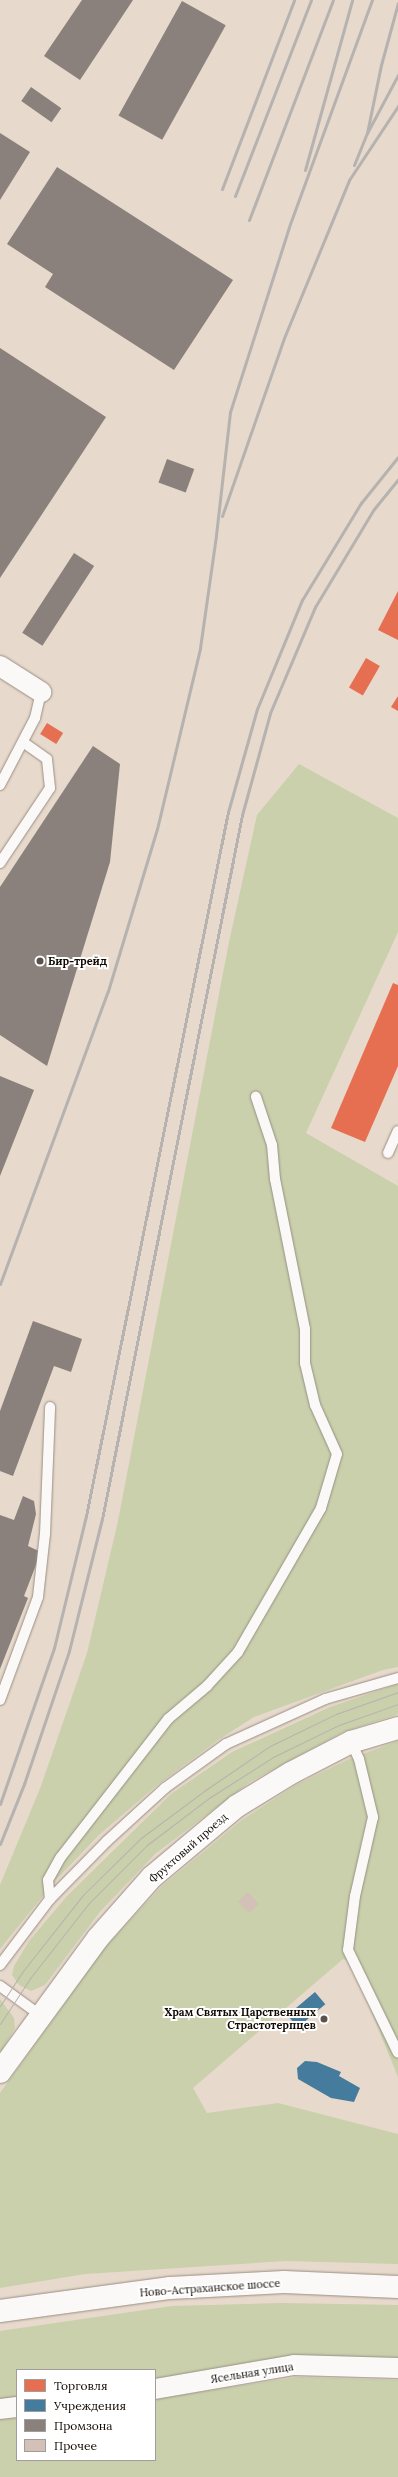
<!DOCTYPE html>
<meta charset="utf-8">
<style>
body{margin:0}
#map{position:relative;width:398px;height:2477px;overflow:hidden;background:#e7d9cb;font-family:Lora,serif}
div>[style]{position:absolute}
.green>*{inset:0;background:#c9d0ab}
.shops>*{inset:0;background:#e76f51;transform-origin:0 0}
.public>*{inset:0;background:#457b9d;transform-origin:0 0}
.industry>*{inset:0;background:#8a817c;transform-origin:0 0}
.building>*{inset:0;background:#d3c0b6;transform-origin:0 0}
.roads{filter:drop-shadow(0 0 1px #998f85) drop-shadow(0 0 1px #998f85)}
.lane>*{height:10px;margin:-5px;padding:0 5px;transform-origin:5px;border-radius:5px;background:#fbf9f7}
.street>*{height:20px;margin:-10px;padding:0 10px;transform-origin:10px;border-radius:10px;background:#fbf9f7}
.secondary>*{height:22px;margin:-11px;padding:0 11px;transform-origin:11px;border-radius:11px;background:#fbf9f7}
.primary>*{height:22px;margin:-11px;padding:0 11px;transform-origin:11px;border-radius:11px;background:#fbf9f7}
.tram>*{height:1px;margin:-0.5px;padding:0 0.5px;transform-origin:0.5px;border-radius:0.5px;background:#b6b2af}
.rail>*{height:3px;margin:-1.5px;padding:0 1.5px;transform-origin:1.5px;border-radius:1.5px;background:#b6b2af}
.dots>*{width:11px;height:11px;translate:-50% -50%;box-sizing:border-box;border:2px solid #fff;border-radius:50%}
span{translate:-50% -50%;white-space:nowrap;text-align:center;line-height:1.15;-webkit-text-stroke:4px #fff;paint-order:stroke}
.poi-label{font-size:11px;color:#120a03;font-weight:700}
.left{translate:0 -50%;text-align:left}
.right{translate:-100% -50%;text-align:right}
.street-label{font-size:11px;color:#120a03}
.legend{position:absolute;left:16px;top:2369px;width:140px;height:92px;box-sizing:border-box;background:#fff;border:1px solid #a09d9a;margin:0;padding:5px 7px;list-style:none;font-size:12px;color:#120a03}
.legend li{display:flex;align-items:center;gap:8px;height:20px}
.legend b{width:20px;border:1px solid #a09d9a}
</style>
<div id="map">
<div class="green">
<div style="clip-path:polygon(299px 764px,398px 818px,398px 932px,306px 1133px,398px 1186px,398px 1667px,383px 1670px,254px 1717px,218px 1740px,156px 1786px,99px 1835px,55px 1881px,0 1949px,0 1885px,41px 1786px,87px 1653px,118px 1521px,229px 942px,257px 815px)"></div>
<div style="clip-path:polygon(398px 1684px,398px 1714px,343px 1732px,250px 1782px,155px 1854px,99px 1913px,45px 1985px,31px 1991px,19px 1985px,12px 1975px,14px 1966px,29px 1941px,67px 1896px,171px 1794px,232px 1752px,330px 1707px)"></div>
<div style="clip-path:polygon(398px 1741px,398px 2077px,351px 1962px,343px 1959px,193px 2088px,207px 2113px,278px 2103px,398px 2134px,398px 2264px,286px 2261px,85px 2274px,0 2288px,0 2093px,106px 1946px,161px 1887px,242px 1820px,296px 1785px,349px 1759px)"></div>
<div style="clip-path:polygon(0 1999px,14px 2018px,15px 2028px,0 2054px)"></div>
<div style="clip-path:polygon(281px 2303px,398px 2305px,398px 2361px,155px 2379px,155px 2370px,17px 2370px,17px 2397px,0 2399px,0 2331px,172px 2306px)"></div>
<div style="clip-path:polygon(297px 2377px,398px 2380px,398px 2477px,0 2477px,0 2419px,17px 2417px,17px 2460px,155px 2460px,155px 2399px)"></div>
</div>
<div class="shops">
<div style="clip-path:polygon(398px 591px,398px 640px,378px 630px)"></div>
<div style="left:366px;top:658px;width:16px;height:34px;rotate:30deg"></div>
<div style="clip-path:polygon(398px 696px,398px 711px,391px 707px)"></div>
<div style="left:47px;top:723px;width:19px;height:13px;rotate:32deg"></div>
<div style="clip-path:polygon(393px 983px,398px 985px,398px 1066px,365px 1142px,331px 1128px)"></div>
</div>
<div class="public">
<div style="left:315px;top:1992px;width:16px;height:36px;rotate:50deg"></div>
<div style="clip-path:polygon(305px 2061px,317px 2062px,341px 2072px,339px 2076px,360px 2088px,354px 2102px,331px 2098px,298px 2079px,297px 2068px)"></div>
</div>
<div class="industry">
<div style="clip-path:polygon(82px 0,133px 0,80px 80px,44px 56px)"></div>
<div style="left:182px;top:1px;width:50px;height:131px;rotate:29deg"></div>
<div style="left:31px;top:87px;width:37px;height:17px;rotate:35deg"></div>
<div style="clip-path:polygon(0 133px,30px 152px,0 200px)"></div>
<div style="clip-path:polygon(57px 167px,233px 280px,174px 370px,45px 287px,53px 274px,7px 244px)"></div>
<div style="clip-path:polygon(0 348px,106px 417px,0 578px)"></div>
<div style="left:167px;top:459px;width:29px;height:25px;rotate:20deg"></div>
<div style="left:74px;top:553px;width:24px;height:95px;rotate:33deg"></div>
<div style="clip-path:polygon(93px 746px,120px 764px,110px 862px,47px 1066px,0 1035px,0 887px)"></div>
<div style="clip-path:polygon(0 1076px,34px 1090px,0 1176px)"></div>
<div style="clip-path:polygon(33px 1321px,82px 1339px,71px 1372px,54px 1366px,13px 1476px,0 1471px,0 1411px)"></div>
<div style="clip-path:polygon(23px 1496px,34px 1501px,36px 1514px,28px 1546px,41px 1552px,24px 1596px,28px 1598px,0 1669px,0 1515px,14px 1520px)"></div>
</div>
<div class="building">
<div style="left:248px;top:1892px;width:16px;height:14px;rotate:47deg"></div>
</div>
<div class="roads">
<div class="lane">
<div style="left:0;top:785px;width:76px;rotate:-62.4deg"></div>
<div style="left:35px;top:718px;width:27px;rotate:-77deg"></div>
<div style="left:0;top:863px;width:90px;rotate:-56.3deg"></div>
<div style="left:50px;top:788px;width:29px;rotate:-96deg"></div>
<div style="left:47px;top:759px;width:28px;rotate:-145deg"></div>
<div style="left:388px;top:1153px;width:24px;rotate:-66deg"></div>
<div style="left:0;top:1700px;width:110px;rotate:-69.7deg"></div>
<div style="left:38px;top:1597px;width:63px;rotate:-83.7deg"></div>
<div style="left:45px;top:1534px;width:127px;rotate:-87.7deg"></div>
<div style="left:351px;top:1742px;width:19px;rotate:65deg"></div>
<div style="left:359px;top:1759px;width:60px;rotate:76.4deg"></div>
<div style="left:373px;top:1817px;width:81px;rotate:102.8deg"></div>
<div style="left:355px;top:1896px;width:54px;rotate:97.4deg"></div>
<div style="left:348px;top:1950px;width:114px;rotate:64.1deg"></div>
<div style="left:50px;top:1899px;width:19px;rotate:-96deg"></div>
<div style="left:48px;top:1880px;width:26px;rotate:-61deg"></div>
<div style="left:61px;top:1857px;width:175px;rotate:-52.2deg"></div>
<div style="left:168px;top:1719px;width:51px;rotate:-40.2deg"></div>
<div style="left:207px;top:1686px;width:46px;rotate:-47.6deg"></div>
<div style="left:238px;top:1652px;width:166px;rotate:-60deg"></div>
<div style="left:321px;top:1508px;width:56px;rotate:-73.5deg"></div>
<div style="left:337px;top:1454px;width:54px;rotate:-114.2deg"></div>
<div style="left:315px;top:1405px;width:43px;rotate:-103.4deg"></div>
<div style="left:305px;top:1363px;width:34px;rotate:-90deg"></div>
<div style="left:305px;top:1329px;width:153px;rotate:-101.3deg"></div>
<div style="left:275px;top:1179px;width:34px;rotate:-95deg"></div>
<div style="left:272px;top:1145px;width:51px;rotate:-108.4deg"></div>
<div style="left:0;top:1965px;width:83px;rotate:-52.9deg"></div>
<div style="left:50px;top:1899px;width:81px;rotate:-45.5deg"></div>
<div style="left:107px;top:1841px;width:79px;rotate:-42.4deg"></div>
<div style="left:165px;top:1788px;width:75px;rotate:-35.8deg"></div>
<div style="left:226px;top:1744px;width:109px;rotate:-24.4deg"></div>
<div style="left:325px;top:1699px;width:76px;rotate:-16deg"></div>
<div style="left:0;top:1986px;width:49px;rotate:35.9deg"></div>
</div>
<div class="street">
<div style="left:0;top:666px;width:49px;rotate:32.4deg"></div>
<div style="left:155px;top:2389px;width:141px;rotate:-9.8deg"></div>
<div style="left:294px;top:2365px;width:104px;rotate:1.7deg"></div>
<div style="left:0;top:2409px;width:17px;rotate:-7deg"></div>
</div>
<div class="secondary">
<div style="left:0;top:2072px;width:166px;rotate:-53.8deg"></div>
<div style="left:98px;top:1938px;width:81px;rotate:-48.5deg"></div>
<div style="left:152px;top:1877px;width:111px;rotate:-39.9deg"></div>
<div style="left:237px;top:1806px;width:63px;rotate:-31.4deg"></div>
<div style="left:291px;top:1773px;width:68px;rotate:-27.3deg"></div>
<div style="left:351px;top:1742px;width:49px;rotate:-16.6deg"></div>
</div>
<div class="primary">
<div style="left:0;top:2311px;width:172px;rotate:-7.7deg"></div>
<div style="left:170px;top:2288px;width:114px;rotate:-3deg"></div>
<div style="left:284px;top:2282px;width:114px;rotate:2.5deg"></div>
</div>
</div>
<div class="tram">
<div style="left:0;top:2006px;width:42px;rotate:-56.7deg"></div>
<div style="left:23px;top:1971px;width:97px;rotate:-51.7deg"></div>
<div style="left:83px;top:1895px;width:81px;rotate:-44.5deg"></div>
<div style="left:141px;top:1838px;width:79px;rotate:-36.7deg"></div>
<div style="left:204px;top:1791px;width:80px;rotate:-34.3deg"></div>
<div style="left:270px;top:1746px;width:73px;rotate:-25.9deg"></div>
<div style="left:336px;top:1714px;width:66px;rotate:-19.5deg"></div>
<div style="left:0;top:2024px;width:56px;rotate:-56.6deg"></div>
<div style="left:31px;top:1977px;width:94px;rotate:-51.9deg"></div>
<div style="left:89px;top:1903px;width:82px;rotate:-45deg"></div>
<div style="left:147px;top:1845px;width:78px;rotate:-37.2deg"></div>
<div style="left:209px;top:1798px;width:76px;rotate:-32.6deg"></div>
<div style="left:273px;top:1757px;width:73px;rotate:-25.9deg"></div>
<div style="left:339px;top:1725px;width:63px;rotate:-19.6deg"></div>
</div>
<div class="rail">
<div style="left:367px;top:133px;width:69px;rotate:-78.4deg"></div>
<div style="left:381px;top:65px;width:64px;rotate:-74.7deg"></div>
<div style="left:354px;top:165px;width:35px;rotate:-68deg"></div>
<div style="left:367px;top:133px;width:66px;rotate:-61.9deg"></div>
<div style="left:305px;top:170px;width:176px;rotate:-74.5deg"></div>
<div style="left:222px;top:189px;width:202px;rotate:-69.1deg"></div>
<div style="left:235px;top:196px;width:210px;rotate:-68.8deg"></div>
<div style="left:249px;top:220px;width:235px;rotate:-69.1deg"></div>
<div style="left:222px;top:516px;width:188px;rotate:-70.8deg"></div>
<div style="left:284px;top:338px;width:171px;rotate:-67.6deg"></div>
<div style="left:349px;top:180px;width:89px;rotate:-56.5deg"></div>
<div style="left:0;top:1284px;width:312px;rotate:-69.8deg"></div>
<div style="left:108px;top:991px;width:169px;rotate:-73.2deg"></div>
<div style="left:157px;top:829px;width:186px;rotate:-76.6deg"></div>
<div style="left:200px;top:648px;width:114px;rotate:-81.9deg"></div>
<div style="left:216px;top:535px;width:124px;rotate:-83.5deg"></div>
<div style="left:230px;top:412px;width:197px;rotate:-72.3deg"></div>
<div style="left:290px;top:224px;width:239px;rotate:-69.9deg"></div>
<div style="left:0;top:1804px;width:165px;rotate:-70.9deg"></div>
<div style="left:54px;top:1648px;width:136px;rotate:-76.4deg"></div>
<div style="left:86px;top:1516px;width:718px;rotate:-78.6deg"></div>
<div style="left:228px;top:812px;width:107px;rotate:-74.3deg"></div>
<div style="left:257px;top:709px;width:118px;rotate:-67.6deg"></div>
<div style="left:302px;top:600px;width:114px;rotate:-58.7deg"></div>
<div style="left:361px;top:503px;width:59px;rotate:-51.2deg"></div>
<div style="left:0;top:1844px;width:65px;rotate:-68.2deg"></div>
<div style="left:24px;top:1784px;width:140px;rotate:-71.3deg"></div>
<div style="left:69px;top:1651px;width:136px;rotate:-76deg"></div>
<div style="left:102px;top:1519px;width:718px;rotate:-78.75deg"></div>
<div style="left:242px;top:815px;width:106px;rotate:-74.6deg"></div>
<div style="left:270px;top:713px;width:115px;rotate:-67deg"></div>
<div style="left:315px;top:607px;width:114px;rotate:-59deg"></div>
<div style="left:374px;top:509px;width:38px;rotate:-51deg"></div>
</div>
<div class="dots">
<div style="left:40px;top:961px;background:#5d5249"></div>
<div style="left:324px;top:2019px;background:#5d5249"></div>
</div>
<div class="poi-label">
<span class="left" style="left:48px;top:961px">Бир-трейд</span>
<span class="right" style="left:316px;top:2019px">Храм Святых Царственных<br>Страстотерпцев</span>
</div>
<div class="street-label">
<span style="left:188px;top:1848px;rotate:-41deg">Фруктовый проезд</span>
<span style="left:210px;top:2288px;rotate:-4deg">Ново-Астраханское шоссе</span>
<span style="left:252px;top:2373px;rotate:-9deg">Ясельная улица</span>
</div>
<ul class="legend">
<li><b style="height:11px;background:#e76f51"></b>Торговля</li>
<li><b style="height:11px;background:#457b9d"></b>Учреждения</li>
<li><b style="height:11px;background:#8a817c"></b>Промзона</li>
<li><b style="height:11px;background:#d3c0b6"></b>Прочее</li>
</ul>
</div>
